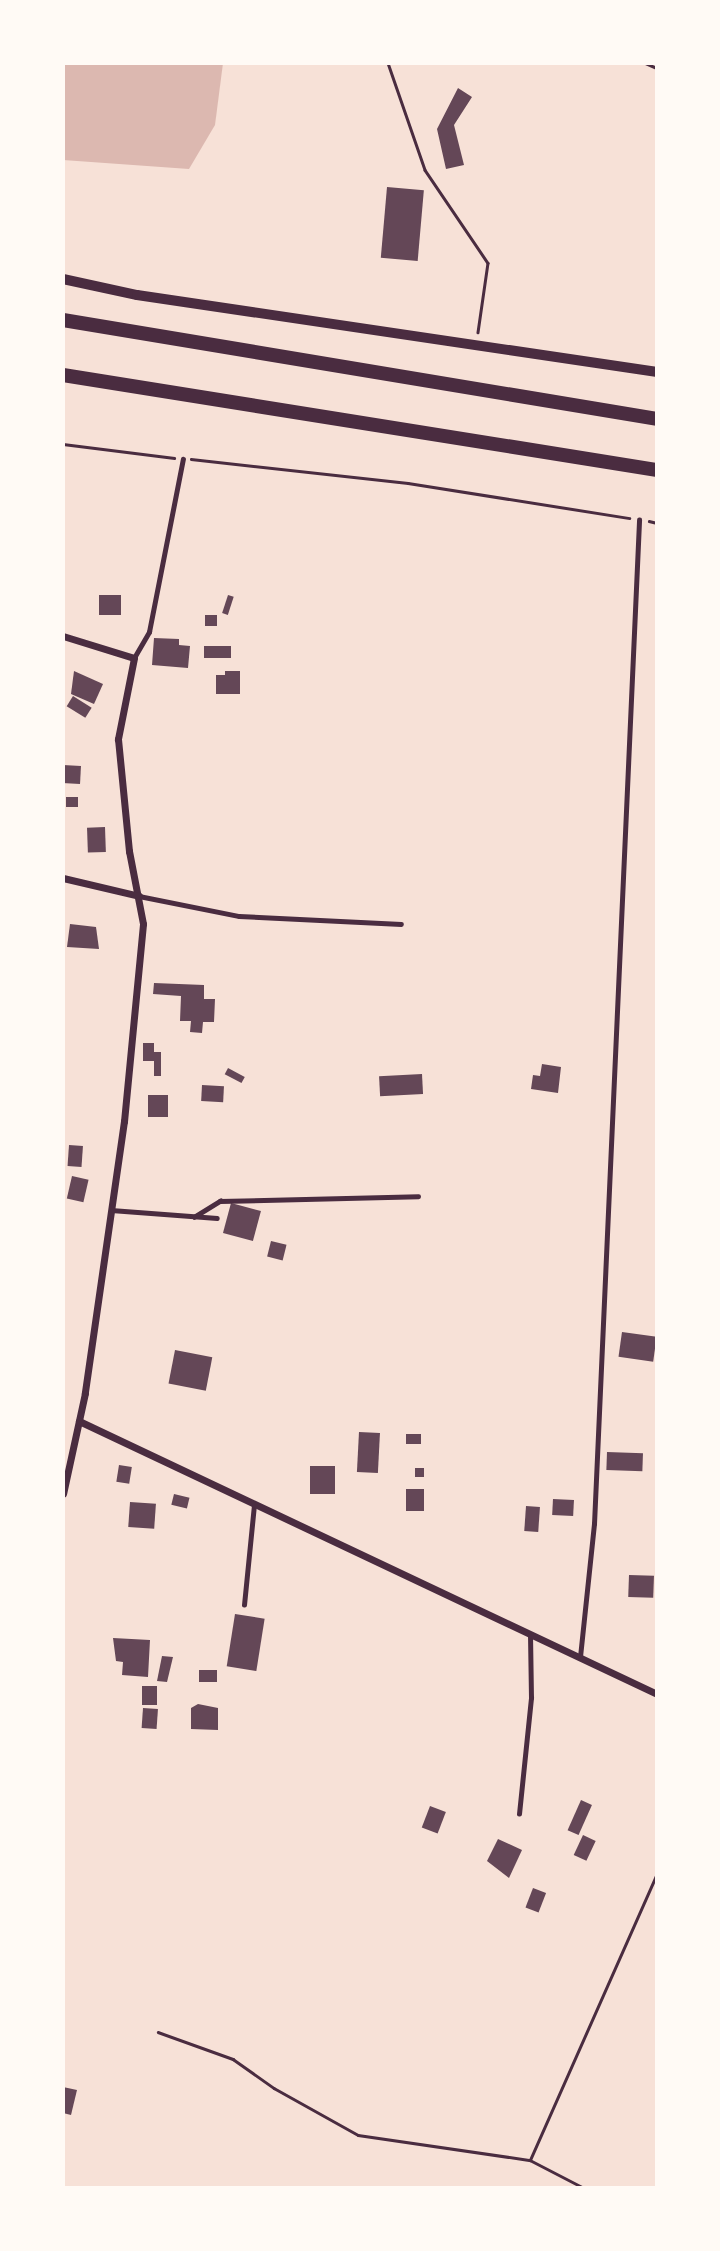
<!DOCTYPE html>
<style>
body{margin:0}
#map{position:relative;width:720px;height:2251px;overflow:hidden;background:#f7e1d7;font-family:Rubik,sans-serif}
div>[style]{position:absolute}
.water>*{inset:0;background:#dcb8b0}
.building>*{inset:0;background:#644757;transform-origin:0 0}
.path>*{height:2.5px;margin:-1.25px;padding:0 1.25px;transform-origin:1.25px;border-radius:1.25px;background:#4a2c40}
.service>*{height:4.5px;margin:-2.25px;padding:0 2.25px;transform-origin:2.25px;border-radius:2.25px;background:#4a2c40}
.minor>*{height:7px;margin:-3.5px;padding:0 3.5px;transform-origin:3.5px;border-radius:3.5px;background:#4a2c40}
.tertiary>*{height:10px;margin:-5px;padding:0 5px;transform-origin:5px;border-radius:5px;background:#4a2c40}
.trunk>*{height:14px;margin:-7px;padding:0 7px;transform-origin:7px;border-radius:7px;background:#4a2c40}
span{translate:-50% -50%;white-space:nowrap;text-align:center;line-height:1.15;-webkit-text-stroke:5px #fffaf5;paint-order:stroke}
.frame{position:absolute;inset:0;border:65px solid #fffaf5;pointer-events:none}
</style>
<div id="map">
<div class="water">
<div style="clip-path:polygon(63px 63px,223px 63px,215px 125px,189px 169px,63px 160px)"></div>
</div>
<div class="building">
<div style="clip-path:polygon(458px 88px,472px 97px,454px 125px,464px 165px,446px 169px,437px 129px)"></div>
<div style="left:387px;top:187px;width:37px;height:71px;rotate:5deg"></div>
<div style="left:99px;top:595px;width:22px;height:20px"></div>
<div style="left:228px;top:595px;width:6px;height:19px;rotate:18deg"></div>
<div style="left:205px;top:615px;width:12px;height:11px"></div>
<div style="clip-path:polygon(154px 638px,179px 639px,179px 645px,190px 646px,188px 668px,152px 665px)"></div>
<div style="left:204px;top:646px;width:27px;height:12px"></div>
<div style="clip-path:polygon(74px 671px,103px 684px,94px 704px,71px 694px)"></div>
<div style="clip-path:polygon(225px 671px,240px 671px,240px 694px,216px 694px,216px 675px,225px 675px)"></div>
<div style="left:73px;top:696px;width:22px;height:12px;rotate:32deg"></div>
<div style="left:63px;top:765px;width:18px;height:18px;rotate:3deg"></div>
<div style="left:66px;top:797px;width:12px;height:10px"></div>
<div style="left:105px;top:827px;width:25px;height:18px;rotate:88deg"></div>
<div style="clip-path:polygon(70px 924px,96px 927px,99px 949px,67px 947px)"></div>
<div style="clip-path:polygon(154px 983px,204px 985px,204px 999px,215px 999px,214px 1022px,203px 1022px,202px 1033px,190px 1032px,191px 1021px,180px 1021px,181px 996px,153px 994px)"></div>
<div style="clip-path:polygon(143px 1043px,154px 1043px,154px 1052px,161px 1052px,161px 1076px,154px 1076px,154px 1061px,143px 1061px)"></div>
<div style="clip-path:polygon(542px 1064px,561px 1067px,558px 1093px,531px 1089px,533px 1075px,540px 1076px)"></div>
<div style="left:228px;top:1068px;width:19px;height:7px;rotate:28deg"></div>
<div style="left:422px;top:1074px;width:20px;height:43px;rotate:87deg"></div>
<div style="left:202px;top:1085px;width:22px;height:16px;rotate:3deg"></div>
<div style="left:148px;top:1095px;width:20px;height:22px"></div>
<div style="left:69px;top:1145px;width:14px;height:21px;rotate:4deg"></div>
<div style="left:72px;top:1176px;width:17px;height:23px;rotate:13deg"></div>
<div style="left:231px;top:1203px;width:31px;height:31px;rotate:15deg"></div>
<div style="left:271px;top:1241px;width:16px;height:16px;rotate:14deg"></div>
<div style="left:622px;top:1332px;width:35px;height:25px;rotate:8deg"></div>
<div style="left:175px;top:1350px;width:38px;height:34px;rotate:11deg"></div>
<div style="left:359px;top:1432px;width:21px;height:40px;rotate:3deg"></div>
<div style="left:406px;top:1434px;width:15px;height:10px"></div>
<div style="left:607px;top:1452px;width:36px;height:18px;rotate:2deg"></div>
<div style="left:119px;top:1465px;width:13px;height:17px;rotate:9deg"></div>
<div style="left:310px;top:1466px;width:25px;height:28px"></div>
<div style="left:415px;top:1468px;width:9px;height:9px"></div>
<div style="left:406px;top:1489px;width:18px;height:22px"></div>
<div style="left:174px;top:1494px;width:16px;height:11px;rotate:14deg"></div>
<div style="left:553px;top:1499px;width:21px;height:16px;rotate:3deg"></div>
<div style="left:130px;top:1502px;width:26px;height:25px;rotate:4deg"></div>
<div style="left:526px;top:1506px;width:14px;height:25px;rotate:4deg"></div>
<div style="left:629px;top:1575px;width:25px;height:22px;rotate:2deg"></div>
<div style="left:235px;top:1614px;width:30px;height:53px;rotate:9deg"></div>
<div style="clip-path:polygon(113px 1638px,150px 1640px,148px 1677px,122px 1675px,123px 1662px,116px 1661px)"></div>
<div style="clip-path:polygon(162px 1656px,173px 1657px,167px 1682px,157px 1681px)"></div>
<div style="left:199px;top:1670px;width:18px;height:12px"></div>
<div style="left:142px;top:1686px;width:15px;height:19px"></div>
<div style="clip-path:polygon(198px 1704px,218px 1708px,218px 1730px,191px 1729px,191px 1708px)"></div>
<div style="left:143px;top:1708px;width:15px;height:20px;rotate:4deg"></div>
<div style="left:581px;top:1800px;width:12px;height:33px;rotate:24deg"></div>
<div style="left:430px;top:1806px;width:17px;height:23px;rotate:21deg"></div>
<div style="left:583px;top:1835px;width:14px;height:22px;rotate:25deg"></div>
<div style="clip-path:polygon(498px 1839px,522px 1850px,509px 1878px,487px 1861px)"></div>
<div style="left:533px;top:1888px;width:14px;height:21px;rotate:21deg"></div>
<div style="clip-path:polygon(63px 2087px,77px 2090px,71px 2115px,63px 2113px)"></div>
</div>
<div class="path">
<div style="left:388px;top:63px;width:113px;rotate:70.9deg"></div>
<div style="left:425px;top:170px;width:112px;rotate:55.9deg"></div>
<div style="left:488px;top:263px;width:70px;rotate:98.2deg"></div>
<div style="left:645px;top:63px;width:13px;rotate:23deg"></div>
<div style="left:63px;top:444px;width:112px;rotate:7.2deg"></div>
<div style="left:191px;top:459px;width:218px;rotate:6.3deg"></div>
<div style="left:408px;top:483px;width:224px;rotate:9deg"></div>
<div style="left:649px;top:521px;width:8px;rotate:14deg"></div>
<div style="left:158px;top:2032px;width:80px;rotate:19.8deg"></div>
<div style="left:233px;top:2059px;width:50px;rotate:35.3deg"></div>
<div style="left:274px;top:2088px;width:96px;rotate:29.2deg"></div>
<div style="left:358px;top:2135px;width:174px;rotate:8.3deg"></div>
<div style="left:530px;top:2160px;width:314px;rotate:-66.1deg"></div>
<div style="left:530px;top:2160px;width:61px;rotate:27.4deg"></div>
</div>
<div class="service">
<div style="left:134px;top:658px;width:30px;rotate:-60deg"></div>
<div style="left:149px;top:632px;width:176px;rotate:-78.9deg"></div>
<div style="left:139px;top:896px;width:102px;rotate:11.3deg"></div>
<div style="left:239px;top:916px;width:162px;rotate:2.8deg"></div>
<div style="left:111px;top:1210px;width:106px;rotate:4.3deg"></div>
<div style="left:194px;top:1217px;width:31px;rotate:-32deg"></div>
<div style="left:220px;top:1201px;width:198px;rotate:-1.4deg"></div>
<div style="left:244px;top:1605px;width:100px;rotate:-84.3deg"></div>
<div style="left:580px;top:1657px;width:134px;rotate:-84deg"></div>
<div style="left:594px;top:1524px;width:1005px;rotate:-87.43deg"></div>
<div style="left:519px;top:1814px;width:117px;rotate:-84.1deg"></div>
<div style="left:531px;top:1698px;width:63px;rotate:-90.9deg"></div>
</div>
<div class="minor">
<div style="left:63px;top:636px;width:74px;rotate:17.2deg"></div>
<div style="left:134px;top:658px;width:83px;rotate:101.2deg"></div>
<div style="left:118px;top:739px;width:113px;rotate:84.4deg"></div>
<div style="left:129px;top:851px;width:74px;rotate:79.1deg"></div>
<div style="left:143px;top:924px;width:198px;rotate:95.5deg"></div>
<div style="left:124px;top:1121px;width:275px;rotate:98.2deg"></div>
<div style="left:85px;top:1393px;width:103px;rotate:102.3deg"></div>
<div style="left:63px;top:878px;width:78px;rotate:13.3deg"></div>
<div style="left:79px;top:1421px;width:639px;rotate:25.28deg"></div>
</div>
<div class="tertiary">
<div style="left:63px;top:279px;width:76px;rotate:12.2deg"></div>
<div style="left:137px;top:295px;width:526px;rotate:8.42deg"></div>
</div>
<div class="trunk">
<div style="left:63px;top:320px;width:602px;rotate:9.46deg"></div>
<div style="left:63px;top:375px;width:602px;rotate:9.09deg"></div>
</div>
<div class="frame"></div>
</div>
